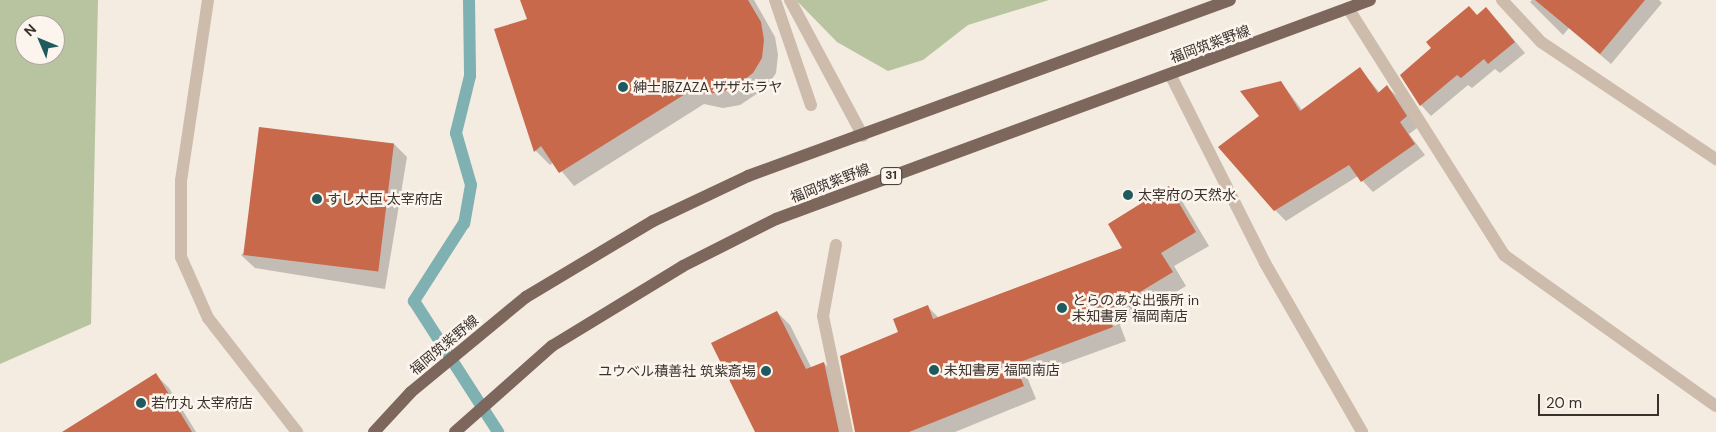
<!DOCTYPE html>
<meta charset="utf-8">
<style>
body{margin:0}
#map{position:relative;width:1716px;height:432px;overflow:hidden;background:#f4ebe1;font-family:"DM Sans","Noto Sans JP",sans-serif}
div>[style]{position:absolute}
.green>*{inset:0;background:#b8c4a0}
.shadow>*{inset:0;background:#0003}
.stream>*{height:12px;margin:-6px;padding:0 6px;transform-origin:6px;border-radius:6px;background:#7fb0b2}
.building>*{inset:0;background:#c8694b;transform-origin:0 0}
.service>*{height:12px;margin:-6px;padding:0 6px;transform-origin:6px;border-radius:6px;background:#cdbbac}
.minor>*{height:12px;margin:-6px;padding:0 6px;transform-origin:6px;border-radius:6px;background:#cdbbac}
.tertiary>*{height:12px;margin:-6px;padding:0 6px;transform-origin:6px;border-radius:6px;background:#cdbbac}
.primary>*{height:12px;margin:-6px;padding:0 6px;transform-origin:6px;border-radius:6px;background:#7d675c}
.dots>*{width:14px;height:14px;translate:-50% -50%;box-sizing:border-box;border:2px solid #fbf5ee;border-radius:50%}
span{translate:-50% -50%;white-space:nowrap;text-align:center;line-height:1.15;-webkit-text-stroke:5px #fbf5ee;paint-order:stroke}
.shield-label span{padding:1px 4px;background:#fbf5ee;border:1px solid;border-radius:4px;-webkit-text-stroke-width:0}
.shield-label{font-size:12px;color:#3b302b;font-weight:700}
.street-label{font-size:14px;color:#3b302b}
.poi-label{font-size:14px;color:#3b302b}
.left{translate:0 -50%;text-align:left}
.right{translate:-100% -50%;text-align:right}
.north{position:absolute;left:15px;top:15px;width:50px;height:50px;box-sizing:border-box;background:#fbf5ee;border:1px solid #aea6a0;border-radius:50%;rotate:315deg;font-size:14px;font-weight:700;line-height:20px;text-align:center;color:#3b302b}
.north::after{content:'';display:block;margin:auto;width:18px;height:22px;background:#1f5a5e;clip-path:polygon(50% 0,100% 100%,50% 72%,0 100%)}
.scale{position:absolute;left:1538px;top:394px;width:121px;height:22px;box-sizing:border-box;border:2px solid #3b302b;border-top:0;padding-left:6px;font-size:15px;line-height:18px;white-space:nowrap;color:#3b302b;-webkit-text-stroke:4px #fbf5ee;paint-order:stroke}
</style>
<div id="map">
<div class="green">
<div style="clip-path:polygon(evenodd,0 0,98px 0,91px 324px,0 364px,0 0,25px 25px,55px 25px,55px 55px,25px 55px,25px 25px)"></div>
<div style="clip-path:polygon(796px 0,1049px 0,968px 25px,923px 60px,888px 71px,837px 42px)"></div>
</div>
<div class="shadow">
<div style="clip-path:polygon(522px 0,754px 0,775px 37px,778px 55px,776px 73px,767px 87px,740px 105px,723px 108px,704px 104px,574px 186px,554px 162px,550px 165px,536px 151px,496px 30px,529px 20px)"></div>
<div style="clip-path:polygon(1532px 0,1659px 0,1662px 3px,1611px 64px,1569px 28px,1563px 35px,1530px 2px)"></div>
<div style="clip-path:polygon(1478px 16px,1497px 20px,1525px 53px,1500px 73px,1495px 69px,1472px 88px,1468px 85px,1431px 116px,1421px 105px)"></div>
<div style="clip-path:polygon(1360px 69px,1380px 93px,1387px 87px,1398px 97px,1417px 128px,1409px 134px,1425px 155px,1373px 192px,1358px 176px,1286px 221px,1275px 210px,1261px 116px,1281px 82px,1302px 110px)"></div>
<div style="clip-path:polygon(394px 144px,407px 157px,385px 289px,255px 268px,241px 255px)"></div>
<div style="clip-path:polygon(1169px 188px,1182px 201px,1209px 246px,1174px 266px,1186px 286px,1120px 325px,1126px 341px,1027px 377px,1036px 399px,955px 432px,855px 432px,899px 333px,928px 307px,939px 318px,1124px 248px)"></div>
<div style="clip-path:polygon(777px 312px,790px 325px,812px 369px,824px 363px,837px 377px,849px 432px,756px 432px)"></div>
<div style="clip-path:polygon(156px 375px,169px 388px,196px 432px,64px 432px)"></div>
</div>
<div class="stream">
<div style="left:469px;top:0;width:76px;rotate:89.2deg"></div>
<div style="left:470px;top:76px;width:59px;rotate:103.8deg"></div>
<div style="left:456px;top:133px;width:54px;rotate:73.9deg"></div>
<div style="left:471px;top:185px;width:39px;rotate:100deg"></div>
<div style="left:464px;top:223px;width:93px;rotate:122.7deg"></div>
<div style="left:414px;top:301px;width:156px;rotate:57.3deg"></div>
</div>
<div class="building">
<div style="clip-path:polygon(520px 0,748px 0,761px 22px,764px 40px,762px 58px,753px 73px,740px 83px,725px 91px,708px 94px,690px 91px,559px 173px,541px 146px,534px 152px,494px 29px,527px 19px)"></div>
<div style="clip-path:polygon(1535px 0,1645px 0,1600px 54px)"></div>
<div style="clip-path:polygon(1469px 6px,1477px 15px,1486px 7px,1515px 42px,1488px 64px,1484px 59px,1461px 78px,1457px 75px,1420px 106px,1400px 75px,1431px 48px,1426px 42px)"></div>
<div style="clip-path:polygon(1360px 67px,1378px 93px,1387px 85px,1407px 116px,1400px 122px,1415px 144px,1361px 182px,1349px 165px,1274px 211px,1218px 147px,1259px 116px,1240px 91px,1281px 81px,1300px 111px)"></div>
<div style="left:259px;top:127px;width:136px;height:129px;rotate:7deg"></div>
<div style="clip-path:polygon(1169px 186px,1196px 232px,1161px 253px,1173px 272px,1107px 312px,1113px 327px,1015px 364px,1024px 386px,909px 432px,855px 432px,840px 356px,898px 332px,893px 319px,928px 305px,933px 319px,1122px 248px,1108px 224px)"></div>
<div style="clip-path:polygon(777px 311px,806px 369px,824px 362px,839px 432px,755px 432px,711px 343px)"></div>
<div style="clip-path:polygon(156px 373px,192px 432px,62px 432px)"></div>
</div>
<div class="service">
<div style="left:775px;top:0;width:111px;rotate:71.1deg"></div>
<div style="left:1170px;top:74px;width:212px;rotate:63.3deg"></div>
<div style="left:1265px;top:263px;width:195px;rotate:60.1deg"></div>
<div style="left:836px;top:245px;width:72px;rotate:100.4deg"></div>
<div style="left:823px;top:316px;width:118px;rotate:78.3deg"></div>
</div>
<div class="minor">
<div style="left:790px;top:0;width:154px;rotate:61.8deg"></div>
<div style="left:1502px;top:0;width:57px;rotate:47.1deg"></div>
<div style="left:1541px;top:42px;width:211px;rotate:33.8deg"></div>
<div style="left:1348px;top:8px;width:292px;rotate:57.7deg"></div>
<div style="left:1504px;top:255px;width:260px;rotate:35.5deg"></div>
</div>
<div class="tertiary">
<div style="left:208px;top:0;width:182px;rotate:98.5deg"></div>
<div style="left:181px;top:180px;width:77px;rotate:90deg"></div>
<div style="left:181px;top:257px;width:67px;rotate:66.1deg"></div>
<div style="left:208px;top:318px;width:145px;rotate:52deg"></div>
</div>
<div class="primary">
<div style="left:374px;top:432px;width:54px;rotate:-47.2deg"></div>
<div style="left:411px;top:392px;width:149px;rotate:-39.6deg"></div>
<div style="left:526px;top:297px;width:148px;rotate:-30.9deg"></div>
<div style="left:653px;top:221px;width:105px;rotate:-25.3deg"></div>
<div style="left:748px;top:176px;width:513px;rotate:-20.06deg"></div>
<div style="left:455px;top:432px;width:130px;rotate:-41.6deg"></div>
<div style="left:552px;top:346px;width:153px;rotate:-31.4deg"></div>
<div style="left:683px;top:266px;width:104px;rotate:-26.8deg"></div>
<div style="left:776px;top:219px;width:633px;rotate:-20.24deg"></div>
</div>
<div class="dots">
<div style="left:623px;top:87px;background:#1f5a5e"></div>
<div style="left:1128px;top:195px;background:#1f5a5e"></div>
<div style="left:317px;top:199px;background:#1f5a5e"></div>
<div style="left:1062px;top:308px;background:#1f5a5e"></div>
<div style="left:934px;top:370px;background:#1f5a5e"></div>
<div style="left:766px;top:371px;background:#1f5a5e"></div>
<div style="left:141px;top:403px;background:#1f5a5e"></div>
</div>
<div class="shield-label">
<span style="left:891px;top:176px">31</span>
</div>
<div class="street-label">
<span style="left:1210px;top:44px;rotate:-20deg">福岡筑紫野線</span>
<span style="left:830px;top:183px;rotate:-21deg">福岡筑紫野線</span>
<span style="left:444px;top:345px;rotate:-40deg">福岡筑紫野線</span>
</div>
<div class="poi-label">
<span class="left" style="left:633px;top:87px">紳士服ZAZA ザザホラヤ</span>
<span class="left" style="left:1138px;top:195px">太宰府の天然水</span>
<span class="left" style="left:327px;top:199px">すし大臣 太宰府店</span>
<span class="left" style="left:1072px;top:308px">とらのあな出張所 in<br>未知書房 福岡南店</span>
<span class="left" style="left:944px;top:370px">未知書房 福岡南店</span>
<span class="right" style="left:756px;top:371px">ユウベル積善社 筑紫斎場</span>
<span class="left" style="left:151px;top:403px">若竹丸 太宰府店</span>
</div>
<div class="north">N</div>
<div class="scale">20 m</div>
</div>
